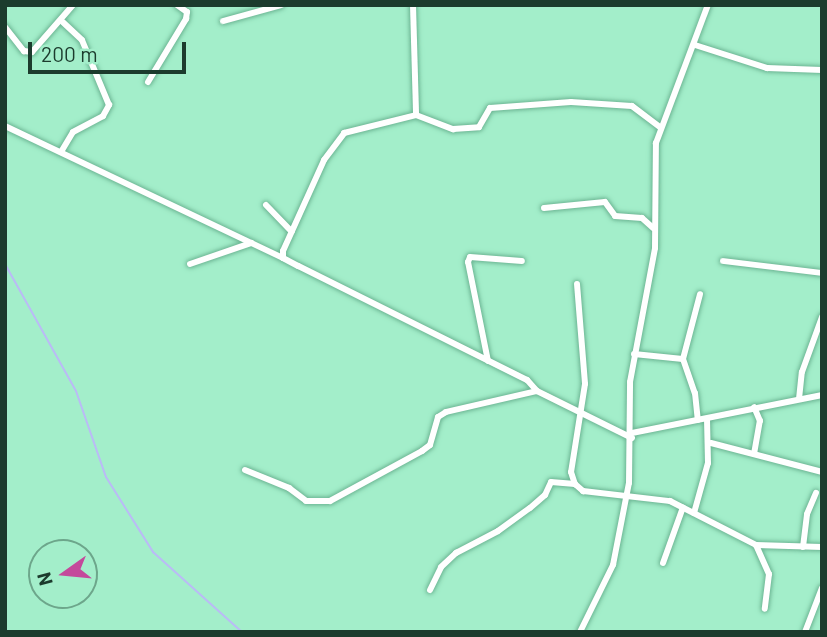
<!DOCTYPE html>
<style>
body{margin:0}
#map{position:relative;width:827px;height:637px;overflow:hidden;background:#a3eeca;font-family:Barlow,sans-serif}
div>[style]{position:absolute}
.stream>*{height:2px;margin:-1px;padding:0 1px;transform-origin:1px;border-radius:1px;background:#babbf6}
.roads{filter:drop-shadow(0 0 2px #6cb593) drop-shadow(0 0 2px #6cb593)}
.minor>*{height:6px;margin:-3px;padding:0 3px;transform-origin:3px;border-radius:3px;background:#fff}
span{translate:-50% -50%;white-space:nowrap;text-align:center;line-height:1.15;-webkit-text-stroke:7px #a3eeca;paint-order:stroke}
.frame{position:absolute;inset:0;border:7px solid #1c3b2d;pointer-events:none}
.north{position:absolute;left:28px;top:539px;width:70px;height:70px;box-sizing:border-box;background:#a3eeca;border:2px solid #6da68b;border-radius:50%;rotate:255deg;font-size:19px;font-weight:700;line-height:28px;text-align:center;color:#1c3b2d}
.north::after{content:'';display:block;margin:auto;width:24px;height:32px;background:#c4499b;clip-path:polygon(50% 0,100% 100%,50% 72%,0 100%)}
.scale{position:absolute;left:28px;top:42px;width:158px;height:32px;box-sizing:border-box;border:4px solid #1c3b2d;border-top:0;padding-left:9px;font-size:21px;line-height:24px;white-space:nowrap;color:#1c3b2d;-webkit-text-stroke:5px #a3eeca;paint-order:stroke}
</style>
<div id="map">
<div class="stream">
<div style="left:820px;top:5px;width:4px;rotate:56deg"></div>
<div style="left:5px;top:264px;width:145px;rotate:60.8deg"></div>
<div style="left:76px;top:391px;width:91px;rotate:70.8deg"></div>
<div style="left:106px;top:477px;width:89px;rotate:57.9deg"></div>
<div style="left:153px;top:552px;width:120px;rotate:42deg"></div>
</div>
<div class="roads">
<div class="minor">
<div style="left:413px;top:5px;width:110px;rotate:88.4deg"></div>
<div style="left:223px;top:21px;width:60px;rotate:-15.4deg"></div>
<div style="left:5px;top:27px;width:31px;rotate:52deg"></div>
<div style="left:24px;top:51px;width:8px;rotate:7deg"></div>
<div style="left:32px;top:52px;width:62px;rotate:-48.9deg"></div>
<div style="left:695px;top:45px;width:76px;rotate:17.7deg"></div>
<div style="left:767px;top:68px;width:55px;rotate:2.1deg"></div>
<div style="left:148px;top:82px;width:74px;rotate:-58.9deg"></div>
<div style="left:186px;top:19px;width:7px;rotate:-82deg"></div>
<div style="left:187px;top:12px;width:12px;rotate:-145deg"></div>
<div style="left:5px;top:126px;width:308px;rotate:25.4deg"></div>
<div style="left:61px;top:152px;width:23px;rotate:-59deg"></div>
<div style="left:73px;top:132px;width:34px;rotate:-28deg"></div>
<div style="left:103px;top:116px;width:13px;rotate:-61deg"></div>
<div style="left:109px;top:105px;width:70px;rotate:-112.6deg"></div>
<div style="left:82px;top:40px;width:26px;rotate:-137deg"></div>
<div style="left:266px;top:205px;width:37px;rotate:46deg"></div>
<div style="left:544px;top:208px;width:61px;rotate:-5.6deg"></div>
<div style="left:605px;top:202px;width:17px;rotate:54deg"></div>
<div style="left:615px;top:216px;width:27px;rotate:4deg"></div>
<div style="left:642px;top:218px;width:15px;rotate:42deg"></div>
<div style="left:723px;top:261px;width:100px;rotate:6.9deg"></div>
<div style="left:190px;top:264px;width:65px;rotate:-19deg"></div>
<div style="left:577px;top:284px;width:100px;rotate:85.4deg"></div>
<div style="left:585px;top:384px;width:89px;rotate:99deg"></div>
<div style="left:571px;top:472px;width:13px;rotate:72deg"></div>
<div style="left:575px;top:484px;width:11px;rotate:41deg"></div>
<div style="left:583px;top:491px;width:88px;rotate:6.6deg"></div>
<div style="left:670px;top:501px;width:97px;rotate:27.1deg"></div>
<div style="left:756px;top:545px;width:66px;rotate:1.7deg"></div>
<div style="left:634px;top:354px;width:49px;rotate:5.8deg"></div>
<div style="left:683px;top:359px;width:36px;rotate:71deg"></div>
<div style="left:695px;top:393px;width:27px;rotate:84deg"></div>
<div style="left:683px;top:359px;width:67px;rotate:-75.3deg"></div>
<div style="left:488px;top:361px;width:101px;rotate:-101.4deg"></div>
<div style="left:468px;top:262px;width:5px;rotate:-68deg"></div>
<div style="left:470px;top:257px;width:52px;rotate:4.4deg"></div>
<div style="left:799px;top:399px;width:27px;rotate:-84deg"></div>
<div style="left:802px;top:372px;width:59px;rotate:-70deg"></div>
<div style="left:632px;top:433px;width:194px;rotate:-11.3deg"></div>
<div style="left:632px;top:438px;width:106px;rotate:-153.7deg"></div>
<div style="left:537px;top:391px;width:15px;rotate:-132deg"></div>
<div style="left:527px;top:380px;width:256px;rotate:-153.5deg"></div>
<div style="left:298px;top:266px;width:17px;rotate:-152deg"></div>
<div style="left:283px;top:258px;width:7px;rotate:-90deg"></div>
<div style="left:283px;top:251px;width:100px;rotate:-65.7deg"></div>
<div style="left:324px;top:160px;width:34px;rotate:-53deg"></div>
<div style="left:344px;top:133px;width:74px;rotate:-14deg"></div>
<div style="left:416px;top:115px;width:40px;rotate:21deg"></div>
<div style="left:453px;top:129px;width:26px;rotate:-4deg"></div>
<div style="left:479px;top:127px;width:22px;rotate:-60deg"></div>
<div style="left:490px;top:108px;width:81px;rotate:-4.2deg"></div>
<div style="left:571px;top:102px;width:61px;rotate:3.8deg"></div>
<div style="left:632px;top:106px;width:35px;rotate:37deg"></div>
<div style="left:711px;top:443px;width:115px;rotate:14.6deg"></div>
<div style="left:754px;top:454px;width:34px;rotate:-80deg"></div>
<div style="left:760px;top:421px;width:15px;rotate:-113deg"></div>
<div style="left:245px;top:470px;width:48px;rotate:22.2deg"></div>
<div style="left:289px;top:488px;width:21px;rotate:37deg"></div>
<div style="left:306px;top:501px;width:24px"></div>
<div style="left:330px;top:501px;width:105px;rotate:-28.5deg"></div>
<div style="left:422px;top:451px;width:10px;rotate:-37deg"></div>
<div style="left:430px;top:445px;width:29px;rotate:-74deg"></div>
<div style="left:438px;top:417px;width:9px;rotate:-32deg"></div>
<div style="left:446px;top:412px;width:93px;rotate:-13deg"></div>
<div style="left:694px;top:513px;width:52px;rotate:-74.4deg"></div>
<div style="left:708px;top:463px;width:44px;rotate:-91.3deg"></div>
<div style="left:756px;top:545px;width:32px;rotate:66deg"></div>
<div style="left:769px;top:574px;width:35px;rotate:97deg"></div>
<div style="left:803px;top:547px;width:33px;rotate:-83deg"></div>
<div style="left:807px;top:514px;width:23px;rotate:-67deg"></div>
<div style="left:663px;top:563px;width:59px;rotate:-70.3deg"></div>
<div style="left:430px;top:590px;width:25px;rotate:-64deg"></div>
<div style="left:441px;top:567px;width:21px;rotate:-43deg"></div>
<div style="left:456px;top:553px;width:47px;rotate:-27.6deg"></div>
<div style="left:498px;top:531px;width:39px;rotate:-36deg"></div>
<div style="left:530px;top:508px;width:20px;rotate:-41deg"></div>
<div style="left:545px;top:495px;width:14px;rotate:-65deg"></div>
<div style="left:551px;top:482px;width:24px;rotate:5deg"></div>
<div style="left:580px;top:632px;width:75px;rotate:-63.8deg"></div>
<div style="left:613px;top:565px;width:84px;rotate:-79deg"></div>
<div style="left:629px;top:483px;width:101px;rotate:-89.4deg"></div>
<div style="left:630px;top:382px;width:136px;rotate:-79.4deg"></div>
<div style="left:655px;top:248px;width:105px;rotate:-89.5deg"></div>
<div style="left:656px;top:143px;width:147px;rotate:-69.4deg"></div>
<div style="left:805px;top:632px;width:47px;rotate:-68.9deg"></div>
</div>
</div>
<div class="frame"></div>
<div class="north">N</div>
<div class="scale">200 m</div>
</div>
